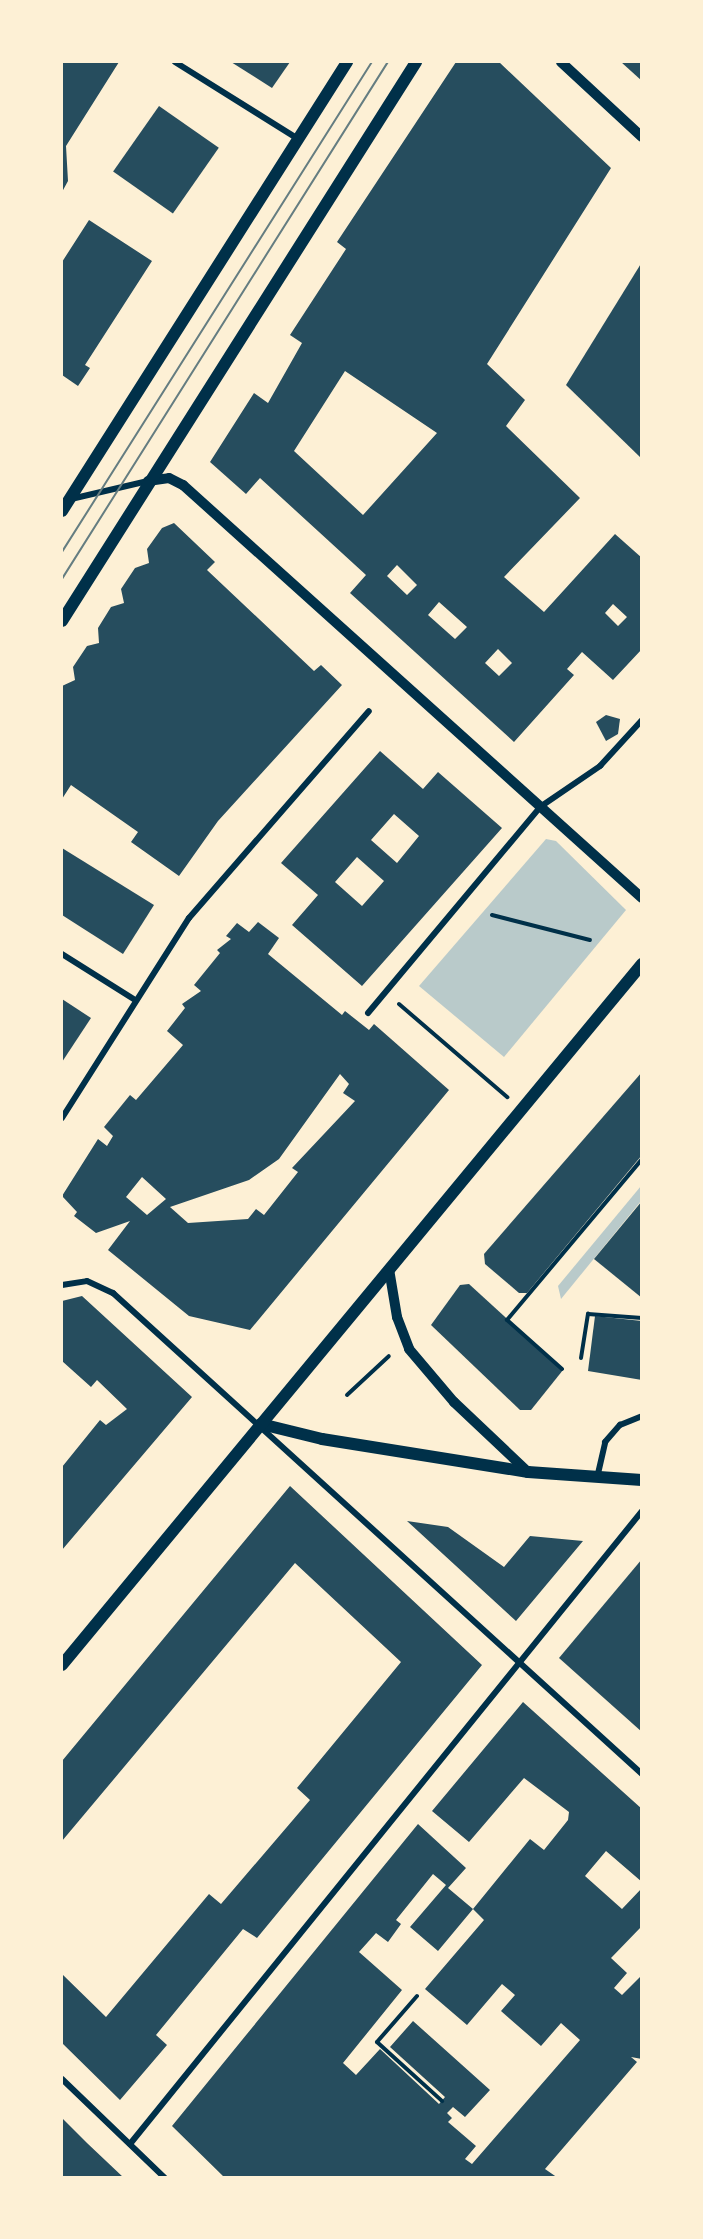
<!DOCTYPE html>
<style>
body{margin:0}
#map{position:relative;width:703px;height:2239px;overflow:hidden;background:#fdf0d5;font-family:"PT Sans Narrow",sans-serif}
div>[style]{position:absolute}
.green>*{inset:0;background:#b9caca}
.building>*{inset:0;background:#264d5e;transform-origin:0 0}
.path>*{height:4px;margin:-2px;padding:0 2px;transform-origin:2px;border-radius:2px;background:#003049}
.minor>*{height:6px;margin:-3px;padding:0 3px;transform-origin:3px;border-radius:3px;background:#003049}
.tertiary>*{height:10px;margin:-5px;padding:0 5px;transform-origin:5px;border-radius:5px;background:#003049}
.secondary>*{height:12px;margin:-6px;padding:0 6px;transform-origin:6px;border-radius:6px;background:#003049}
.tram>*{height:1.5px;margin:-0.75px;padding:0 0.75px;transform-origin:0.75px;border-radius:0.75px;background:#657d81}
span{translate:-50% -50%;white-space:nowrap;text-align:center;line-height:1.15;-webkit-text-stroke:5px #fdf0d5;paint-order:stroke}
.frame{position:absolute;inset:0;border:63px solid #fdf0d5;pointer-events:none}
</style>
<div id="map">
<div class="green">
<div style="clip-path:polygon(546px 839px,556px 841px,626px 910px,504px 1057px,419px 986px)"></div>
<div style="clip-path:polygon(641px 1186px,641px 1201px,561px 1299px,558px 1286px)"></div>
</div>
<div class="building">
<div style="clip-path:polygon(62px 62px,119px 62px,66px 146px,68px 181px,62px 192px)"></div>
<div style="clip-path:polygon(231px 62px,290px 62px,272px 88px)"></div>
<div style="clip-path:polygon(evenodd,456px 62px,499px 62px,611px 168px,487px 364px,525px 400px,506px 426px,580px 498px,504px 577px,544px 612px,615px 534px,642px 558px,642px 649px,613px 680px,582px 652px,567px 669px,574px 675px,514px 742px,350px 593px,366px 575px,260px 478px,246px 494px,210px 462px,254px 393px,268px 403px,302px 343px,290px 335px,346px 249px,337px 242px,456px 62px,345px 371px,437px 433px,363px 515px,294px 451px,345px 371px,456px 62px,397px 565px,417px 585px,407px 595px,387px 576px,397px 565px,456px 62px,439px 602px,467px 627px,455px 639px,428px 615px,439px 602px,456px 62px,613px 604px,627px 617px,618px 626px,605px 613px,613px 604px,456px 62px,498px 649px,512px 663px,499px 676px,485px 663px,498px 649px)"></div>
<div style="clip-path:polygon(621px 62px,642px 62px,642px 81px)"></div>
<div style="left:159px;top:106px;width:73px;height:80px;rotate:35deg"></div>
<div style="clip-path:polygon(89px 220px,152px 261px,85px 365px,90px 368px,78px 386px,62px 375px,62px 262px)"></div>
<div style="clip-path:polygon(642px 262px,642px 459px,566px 385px)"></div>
<div style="clip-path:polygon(174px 523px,215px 562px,207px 570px,314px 671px,321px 665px,342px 685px,218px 821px,179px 876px,131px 842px,138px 832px,71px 785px,62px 799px,62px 686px,75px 680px,73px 667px,87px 646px,99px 643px,98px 628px,111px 607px,124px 603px,121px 589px,135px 568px,149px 563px,147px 549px,162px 528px)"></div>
<div style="clip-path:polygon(606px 715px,620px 719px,618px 734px,606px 741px,596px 722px)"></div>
<div style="clip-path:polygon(evenodd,380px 751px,423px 789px,438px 772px,502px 828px,362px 986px,292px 925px,318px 895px,281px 863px,380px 751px,394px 814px,419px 836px,397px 863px,371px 840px,394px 814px,380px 751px,357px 857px,384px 881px,362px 906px,335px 882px,357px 857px)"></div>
<div style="clip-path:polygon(62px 848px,154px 905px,123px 954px,62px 915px)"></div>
<div style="clip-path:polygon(evenodd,258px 922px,279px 938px,268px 954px,342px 1015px,345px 1011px,369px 1030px,374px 1024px,449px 1090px,250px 1330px,189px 1316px,108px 1250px,130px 1221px,96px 1233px,74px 1216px,77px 1212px,62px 1196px,98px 1139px,107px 1146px,113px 1136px,104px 1127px,130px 1095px,136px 1100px,183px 1045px,167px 1031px,185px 1008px,182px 1004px,201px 991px,194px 985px,220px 953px,217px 950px,231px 939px,226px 936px,237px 923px,249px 932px,258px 922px,340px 1074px,349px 1084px,343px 1093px,355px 1101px,292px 1168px,298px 1172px,264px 1215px,256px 1209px,248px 1219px,188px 1223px,170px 1207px,249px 1180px,279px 1159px,340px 1074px,258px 922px,142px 1177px,166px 1199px,147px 1215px,126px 1197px,142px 1177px)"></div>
<div style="clip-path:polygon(62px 999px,91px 1018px,62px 1062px)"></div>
<div style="clip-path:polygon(642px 1072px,642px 1155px,527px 1293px,519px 1293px,485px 1264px,484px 1254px)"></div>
<div style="clip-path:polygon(642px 1201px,642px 1298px,594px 1259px)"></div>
<div style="clip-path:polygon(469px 1284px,563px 1370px,531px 1410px,520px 1410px,431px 1325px,460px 1285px)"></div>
<div style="clip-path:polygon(82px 1296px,192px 1397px,62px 1550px,62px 1467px,100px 1420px,106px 1425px,127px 1409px,97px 1380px,91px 1387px,62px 1361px,62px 1301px)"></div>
<div style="clip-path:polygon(595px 1316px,642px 1321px,642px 1380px,588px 1371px)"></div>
<div style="clip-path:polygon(290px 1486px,482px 1665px,257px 1938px,243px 1929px,156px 2035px,167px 2045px,120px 2100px,62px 2043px,62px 1974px,106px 2017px,209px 1894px,221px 1904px,310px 1800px,297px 1788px,401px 1662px,295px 1563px,62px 1841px,62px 1761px)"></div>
<div style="clip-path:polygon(407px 1521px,448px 1527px,504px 1567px,530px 1536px,583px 1541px,516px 1621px)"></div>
<div style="clip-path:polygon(642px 1559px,642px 1732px,559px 1658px)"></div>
<div style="clip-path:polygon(523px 1702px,642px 1809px,642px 1882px,606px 1851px,585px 1876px,622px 1909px,642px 1888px,642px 1926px,611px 1958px,627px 1973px,614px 1988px,622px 1995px,642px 1975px,642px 2059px,631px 2057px,637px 2062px,545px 2169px,558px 2178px,225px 2178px,172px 2126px,418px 1824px,466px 1868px,448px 1888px,473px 1909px,438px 1951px,410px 1927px,446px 1885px,433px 1874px,396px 1920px,401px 1924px,388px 1942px,376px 1933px,359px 1952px,402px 1990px,343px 2063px,356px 2075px,380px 2049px,439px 2104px,445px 2097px,390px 2047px,413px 2021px,490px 2090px,465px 2117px,453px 2107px,447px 2113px,452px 2118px,448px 2122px,476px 2146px,465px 2159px,472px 2164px,580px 2040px,561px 2023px,541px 2046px,501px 2011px,515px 1995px,502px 1984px,467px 2025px,425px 1989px,484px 1920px,473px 1909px,530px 1839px,544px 1850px,568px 1820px,569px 1812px,524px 1778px,469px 1842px,432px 1811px)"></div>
<div style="clip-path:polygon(62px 2118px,87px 2143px,124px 2178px,62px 2178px)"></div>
</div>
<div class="path">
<div style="left:492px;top:915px;width:101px;rotate:14.3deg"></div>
<div style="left:399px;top:1004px;width:143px;rotate:40.7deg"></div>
<div style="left:581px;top:1358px;width:45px;rotate:-81deg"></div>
<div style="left:588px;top:1314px;width:54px;rotate:4.2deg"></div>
<div style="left:562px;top:1369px;width:74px;rotate:-138.3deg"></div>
<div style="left:507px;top:1320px;width:210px;rotate:-50deg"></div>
<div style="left:347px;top:1395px;width:57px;rotate:-42.9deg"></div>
<div style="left:417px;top:1996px;width:61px;rotate:131deg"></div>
<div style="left:377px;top:2042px;width:88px;rotate:42.2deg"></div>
</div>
<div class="minor">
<div style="left:175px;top:62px;width:145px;rotate:32deg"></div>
<div style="left:71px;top:499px;width:79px;rotate:-13.2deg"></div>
<div style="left:62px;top:954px;width:86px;rotate:32.2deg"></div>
<div style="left:368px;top:1013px;width:268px;rotate:-50.1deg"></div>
<div style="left:540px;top:807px;width:73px;rotate:-34.3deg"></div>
<div style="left:600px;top:766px;width:62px;rotate:-47.6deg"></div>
<div style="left:62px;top:1118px;width:237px;rotate:-57.6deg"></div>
<div style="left:189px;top:918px;width:274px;rotate:-49deg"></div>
<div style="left:62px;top:1285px;width:25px;rotate:-9deg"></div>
<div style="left:87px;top:1281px;width:29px;rotate:25deg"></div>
<div style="left:113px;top:1293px;width:715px;rotate:42.28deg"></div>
<div style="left:597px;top:1478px;width:37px;rotate:-77deg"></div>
<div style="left:605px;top:1442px;width:23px;rotate:-49deg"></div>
<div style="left:620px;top:1425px;width:24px;rotate:-22deg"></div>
<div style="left:62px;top:2079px;width:143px;rotate:43.9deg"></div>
<div style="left:130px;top:2144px;width:814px;rotate:-51.03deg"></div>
</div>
<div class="tertiary">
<div style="left:561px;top:62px;width:110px;rotate:42.8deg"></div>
<div style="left:148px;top:481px;width:21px;rotate:-8deg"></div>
<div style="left:169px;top:478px;width:16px;rotate:27deg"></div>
<div style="left:183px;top:485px;width:617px;rotate:41.98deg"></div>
<div style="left:389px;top:1269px;width:49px;rotate:80.5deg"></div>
<div style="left:397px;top:1317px;width:34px;rotate:69deg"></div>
<div style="left:409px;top:1349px;width:70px;rotate:49.7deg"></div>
<div style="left:454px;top:1402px;width:102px;rotate:43.4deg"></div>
</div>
<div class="secondary">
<div style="left:62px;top:511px;width:532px;rotate:-57.59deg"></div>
<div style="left:62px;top:621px;width:662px;rotate:-57.65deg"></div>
<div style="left:261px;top:1424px;width:63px;rotate:13.8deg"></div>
<div style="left:322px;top:1439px;width:209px;rotate:9.1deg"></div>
<div style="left:528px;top:1472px;width:114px;rotate:4deg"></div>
<div style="left:62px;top:1665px;width:910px;rotate:-50.4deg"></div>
</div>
<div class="tram">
<div style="left:62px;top:552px;width:580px;rotate:-57.68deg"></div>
<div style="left:62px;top:579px;width:611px;rotate:-57.77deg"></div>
</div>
<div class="frame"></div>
</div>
